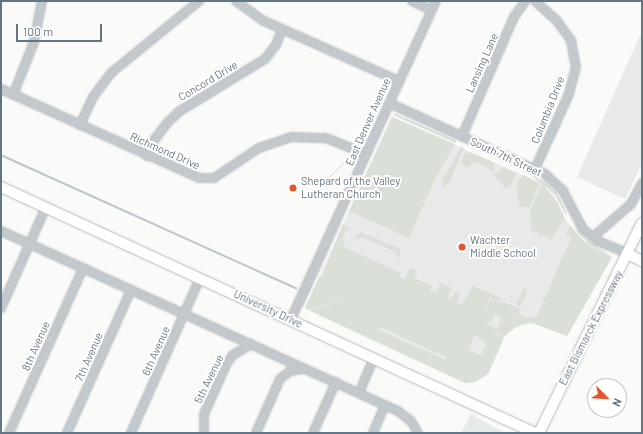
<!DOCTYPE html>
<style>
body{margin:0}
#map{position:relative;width:643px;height:434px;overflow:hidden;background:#fafaf8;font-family:Barlow,sans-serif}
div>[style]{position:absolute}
.built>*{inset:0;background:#e8e9e9}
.green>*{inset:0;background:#dadfd7;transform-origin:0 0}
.stream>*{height:1.5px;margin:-0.75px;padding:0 0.75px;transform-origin:0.75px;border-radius:0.75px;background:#bbc7cb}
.roads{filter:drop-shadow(0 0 1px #b5babe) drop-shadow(0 0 1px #b5babe)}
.minor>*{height:8px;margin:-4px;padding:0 4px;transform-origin:4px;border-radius:4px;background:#c3c8cc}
.major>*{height:10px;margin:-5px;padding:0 5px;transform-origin:5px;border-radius:5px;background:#fff}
.dots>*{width:11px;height:11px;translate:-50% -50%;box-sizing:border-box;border:2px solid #fff;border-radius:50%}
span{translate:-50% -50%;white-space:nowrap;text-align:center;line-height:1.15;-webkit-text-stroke:4px #fff;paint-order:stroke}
.street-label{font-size:11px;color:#657683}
.poi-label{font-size:11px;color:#657683}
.left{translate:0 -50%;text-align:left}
.frame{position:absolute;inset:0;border:2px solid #657683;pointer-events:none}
.north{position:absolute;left:587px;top:378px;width:40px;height:40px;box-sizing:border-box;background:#fff;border:1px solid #c1c8cd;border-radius:50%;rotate:114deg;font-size:11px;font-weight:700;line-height:16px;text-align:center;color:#657683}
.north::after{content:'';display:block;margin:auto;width:14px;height:18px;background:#e4572e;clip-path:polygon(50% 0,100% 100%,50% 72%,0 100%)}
.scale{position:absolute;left:16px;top:24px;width:86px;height:18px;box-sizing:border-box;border:2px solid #657683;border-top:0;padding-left:5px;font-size:12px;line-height:14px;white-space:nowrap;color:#657683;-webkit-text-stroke:3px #fff;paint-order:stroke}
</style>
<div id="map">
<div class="built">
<div style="clip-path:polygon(642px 31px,642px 164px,625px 199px,577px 177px)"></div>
<div style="clip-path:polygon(392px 117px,540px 183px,554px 196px,565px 219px,581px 239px,612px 257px,567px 336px,535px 323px,518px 326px,505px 336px,488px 374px,475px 382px,465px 383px,305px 308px)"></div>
<div style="clip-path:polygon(471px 414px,505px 433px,461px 433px)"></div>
</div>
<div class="green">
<div style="clip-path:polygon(394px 113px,456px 140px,456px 143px,393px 115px)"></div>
<div style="clip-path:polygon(392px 117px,455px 144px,434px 181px,409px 238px,349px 211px)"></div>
<div style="left:388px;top:118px;width:1px;height:108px;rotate:45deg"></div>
<div style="clip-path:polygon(461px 147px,464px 148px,449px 183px,443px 187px,442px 181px)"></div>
<div style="clip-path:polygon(469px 152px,493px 162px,495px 170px,492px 173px,489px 168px,475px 162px,467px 168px,460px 162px,464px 155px)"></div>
<div style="clip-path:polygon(504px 168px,516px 173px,510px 187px,504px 188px,503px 184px,493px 175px)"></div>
<div style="clip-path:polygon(527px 172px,544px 181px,557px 193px,565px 209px,567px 217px,555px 195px)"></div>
<div style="clip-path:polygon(523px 175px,540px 183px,529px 207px,520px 207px,516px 185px)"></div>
<div style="clip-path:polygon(542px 184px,558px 203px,565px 219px,550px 240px,545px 235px,538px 236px,538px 232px,532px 233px,530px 210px)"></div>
<div style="clip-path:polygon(340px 224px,341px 224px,303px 307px,303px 304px)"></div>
<div style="clip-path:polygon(evenodd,343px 224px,351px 229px,346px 231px,342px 240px,345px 243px,344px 247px,401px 273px,399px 276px,402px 278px,405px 279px,410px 268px,417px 271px,414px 278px,432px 286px,430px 291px,436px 293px,441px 283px,452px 288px,448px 299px,451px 300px,455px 292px,460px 293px,458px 303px,461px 305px,473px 286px,503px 299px,498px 301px,489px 298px,483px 315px,490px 300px,504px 302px,520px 309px,518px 314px,530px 319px,532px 316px,536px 318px,571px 238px,566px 234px,570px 226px,588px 245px,612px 257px,567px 336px,529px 322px,512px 329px,505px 336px,491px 331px,504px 338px,488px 374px,475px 382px,465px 383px,310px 311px,354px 297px,308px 310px,305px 308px,319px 277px,322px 277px,343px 224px,495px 314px,502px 317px,497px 329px,490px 326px,486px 321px,490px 322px,495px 314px,343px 224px,380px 327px,446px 357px,446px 360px,379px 330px,380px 327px,343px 224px,475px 335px,487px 343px,481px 355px,468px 351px,475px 335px)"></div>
<div style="clip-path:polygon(571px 225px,590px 242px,612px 256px,589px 244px)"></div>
<div style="clip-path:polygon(361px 232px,400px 249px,400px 256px,397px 258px,396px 252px,362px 237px,357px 240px,356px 237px)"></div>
<div style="left:523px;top:288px;width:5px;height:18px;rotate:22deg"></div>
</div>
<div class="stream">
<div style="left:1px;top:155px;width:324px;rotate:24.3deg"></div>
</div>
<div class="roads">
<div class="minor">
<div style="left:236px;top:1px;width:34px;rotate:36deg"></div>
<div style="left:264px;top:21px;width:148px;rotate:24deg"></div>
<div style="left:412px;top:1px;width:21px;rotate:25deg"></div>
<div style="left:535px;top:1px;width:30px;rotate:42deg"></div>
<div style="left:557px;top:21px;width:24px;rotate:54deg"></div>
<div style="left:571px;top:40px;width:27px;rotate:80deg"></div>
<div style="left:576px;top:67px;width:28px;rotate:105deg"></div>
<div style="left:569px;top:94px;width:82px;rotate:114.4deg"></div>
<div style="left:1px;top:89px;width:217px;rotate:24.2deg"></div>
<div style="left:199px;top:178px;width:15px"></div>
<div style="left:214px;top:178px;width:54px;rotate:-33.7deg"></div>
<div style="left:259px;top:148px;width:34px;rotate:-19deg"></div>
<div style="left:291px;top:137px;width:35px;rotate:2deg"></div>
<div style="left:326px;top:138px;width:43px;rotate:21.8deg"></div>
<div style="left:13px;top:95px;width:57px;rotate:-68.4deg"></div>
<div style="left:34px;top:42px;width:42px;rotate:-79deg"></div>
<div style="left:389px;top:103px;width:171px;rotate:24.5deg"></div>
<div style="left:545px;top:174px;width:25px;rotate:43deg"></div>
<div style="left:563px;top:191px;width:43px;rotate:62.2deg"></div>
<div style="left:583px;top:229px;width:19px;rotate:39deg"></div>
<div style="left:598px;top:241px;width:33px;rotate:23deg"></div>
<div style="left:80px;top:125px;width:31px;rotate:-65deg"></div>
<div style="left:93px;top:97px;width:30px;rotate:-53deg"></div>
<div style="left:111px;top:73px;width:114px;rotate:-39.3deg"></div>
<div style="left:462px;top:136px;width:130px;rotate:-66.4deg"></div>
<div style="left:514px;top:17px;width:19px;rotate:-55deg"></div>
<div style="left:147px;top:156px;width:19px;rotate:-65deg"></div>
<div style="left:155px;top:139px;width:21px;rotate:-53deg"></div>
<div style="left:168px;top:122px;width:16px;rotate:-43deg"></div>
<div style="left:180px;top:111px;width:100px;rotate:-31.5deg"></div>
<div style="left:265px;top:59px;width:18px;rotate:-52deg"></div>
<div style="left:276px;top:45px;width:17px;rotate:-69deg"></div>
<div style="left:1px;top:231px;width:436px;rotate:24.4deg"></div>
<div style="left:398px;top:411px;width:16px;rotate:38deg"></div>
<div style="left:411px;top:421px;width:14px;rotate:60deg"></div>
<div style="left:593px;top:237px;width:50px;rotate:-41deg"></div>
<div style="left:631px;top:204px;width:24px;rotate:-62deg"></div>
<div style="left:1px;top:308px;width:111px;rotate:-66deg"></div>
<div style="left:291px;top:319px;width:349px;rotate:-65.5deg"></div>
<div style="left:359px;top:393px;width:38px;rotate:-67deg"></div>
<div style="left:9px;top:433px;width:181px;rotate:-65.8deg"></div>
<div style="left:67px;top:433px;width:157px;rotate:-65.9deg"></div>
<div style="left:131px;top:433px;width:170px;rotate:-66deg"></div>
<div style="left:204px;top:433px;width:19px;rotate:-90deg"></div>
<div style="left:204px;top:414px;width:56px;rotate:-65.7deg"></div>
<div style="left:227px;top:363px;width:10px;rotate:-53deg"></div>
<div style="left:233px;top:355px;width:21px;rotate:-31deg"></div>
<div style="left:256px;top:433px;width:59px;rotate:-66deg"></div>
<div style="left:280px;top:379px;width:13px;rotate:-39deg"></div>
<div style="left:290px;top:371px;width:15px;rotate:-8deg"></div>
<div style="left:313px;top:433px;width:56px;rotate:-65.7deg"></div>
<div style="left:373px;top:433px;width:30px;rotate:-67deg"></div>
</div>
<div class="major">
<div style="left:1px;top:187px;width:588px;rotate:24.73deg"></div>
<div style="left:628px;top:254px;width:16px;rotate:27deg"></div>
<div style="left:539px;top:433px;width:234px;rotate:-63.9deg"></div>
</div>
</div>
<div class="dots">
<div style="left:293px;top:188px;background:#e4572e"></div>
<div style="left:462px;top:247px;background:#e4572e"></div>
</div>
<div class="street-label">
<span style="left:482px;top:63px;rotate:-66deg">Lansing Lane</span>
<span style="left:208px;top:81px;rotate:-31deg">Concord Drive</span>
<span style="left:548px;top:110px;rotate:-68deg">Columbia Drive</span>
<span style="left:368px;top:122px;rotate:-66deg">East Denver Avenue</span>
<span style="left:165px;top:151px;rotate:24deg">Richmond Drive</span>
<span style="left:506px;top:157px;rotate:25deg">South 7th Street</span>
<span style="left:268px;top:309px;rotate:25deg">University Drive</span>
<span style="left:591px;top:328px;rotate:-63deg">East Bismarck Expressway</span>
<span style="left:36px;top:346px;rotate:-66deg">8th Avenue</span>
<span style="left:156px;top:351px;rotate:-66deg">6th Avenue</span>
<span style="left:89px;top:357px;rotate:-66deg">7th Avenue</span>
<span style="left:209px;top:379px;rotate:-64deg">5th Avenue</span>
</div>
<div class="poi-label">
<span class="left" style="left:301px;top:188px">Shepard of the Valley<br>Lutheran Church</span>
<span class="left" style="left:470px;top:247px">Wachter<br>Middle School</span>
</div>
<div class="frame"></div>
<div class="north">N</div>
<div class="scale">100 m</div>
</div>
